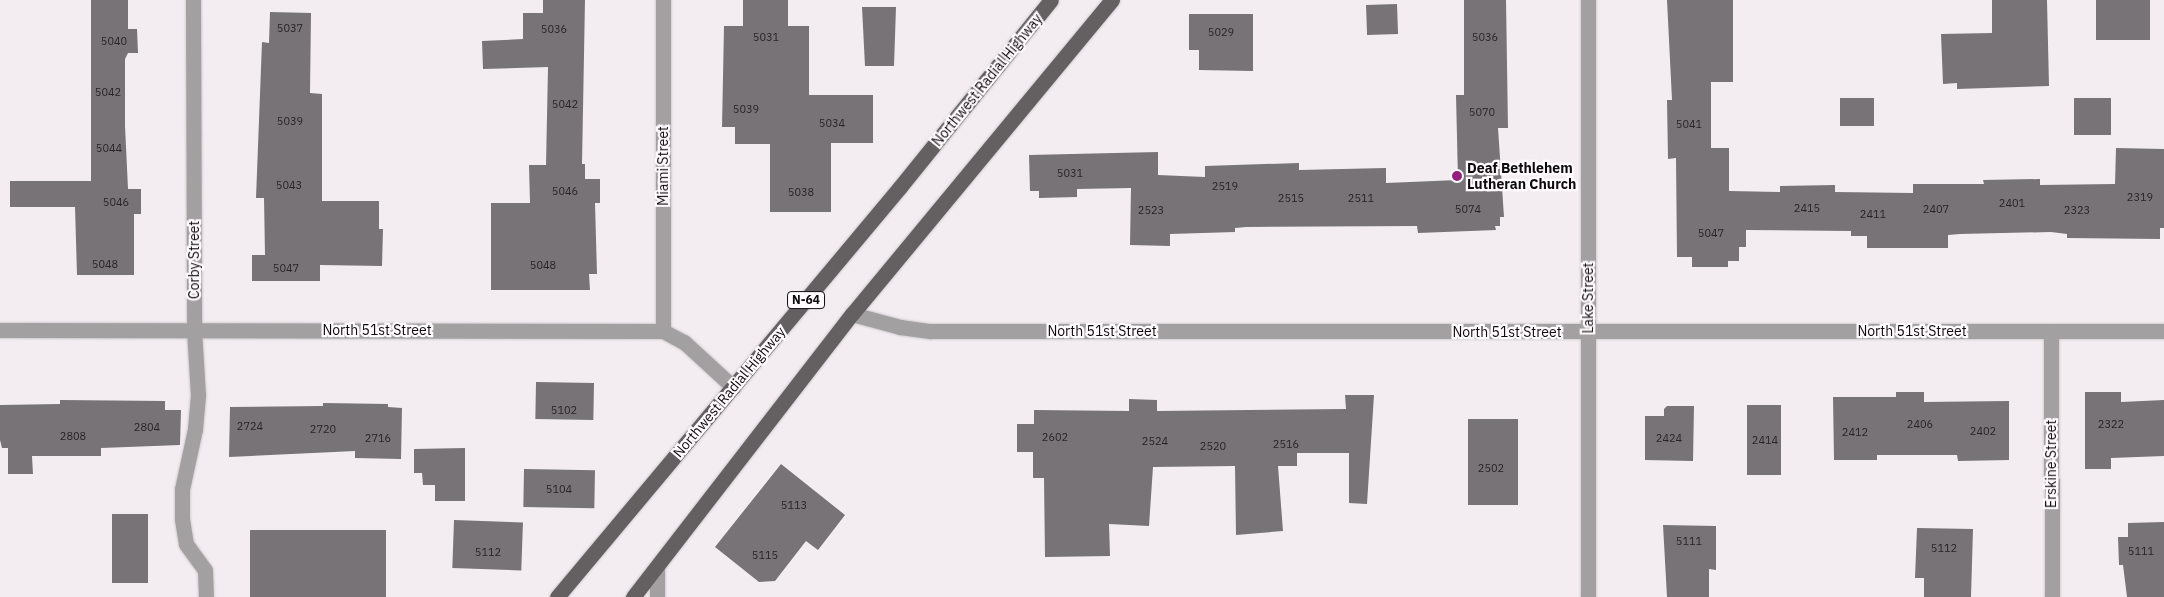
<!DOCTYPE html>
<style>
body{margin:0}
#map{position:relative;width:2164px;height:597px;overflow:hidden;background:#f3edf1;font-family:"IBM Plex Sans",sans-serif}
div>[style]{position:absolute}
.building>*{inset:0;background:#787376;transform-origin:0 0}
.roads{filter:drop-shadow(0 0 1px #cec9cc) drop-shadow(0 0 1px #cec9cc)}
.minor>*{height:15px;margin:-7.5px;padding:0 7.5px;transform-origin:7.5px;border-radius:7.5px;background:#a3a0a2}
.major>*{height:15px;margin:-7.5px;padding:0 7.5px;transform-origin:7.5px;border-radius:7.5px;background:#646062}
.dots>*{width:14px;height:14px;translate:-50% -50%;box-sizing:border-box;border:2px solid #fffbfe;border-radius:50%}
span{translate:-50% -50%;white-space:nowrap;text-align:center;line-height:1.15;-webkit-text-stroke:4.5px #fffbfe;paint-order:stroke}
.number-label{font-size:11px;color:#282526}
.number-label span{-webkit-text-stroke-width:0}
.shield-label span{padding:1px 4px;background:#fffbfe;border:1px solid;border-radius:4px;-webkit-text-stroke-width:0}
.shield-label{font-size:12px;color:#0d0b0c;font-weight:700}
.street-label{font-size:14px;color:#0d0b0c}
.poi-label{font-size:14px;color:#0d0b0c;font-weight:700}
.left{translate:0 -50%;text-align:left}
</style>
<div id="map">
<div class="building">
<div style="clip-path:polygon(91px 0,128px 0,128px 29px,137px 29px,138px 53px,128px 53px,125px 59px,125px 126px,128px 189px,141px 189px,141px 214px,134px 214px,134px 275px,77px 275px,75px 207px,10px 207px,10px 181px,91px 181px)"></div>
<div style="clip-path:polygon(543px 0,585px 0,582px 164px,585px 164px,585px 179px,600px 179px,600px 203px,595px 203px,597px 274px,589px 274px,590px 290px,491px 290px,491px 203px,530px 203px,529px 165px,546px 165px,548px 67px,483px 69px,482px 41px,523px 39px,523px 13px,543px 13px)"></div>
<div style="clip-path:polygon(743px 0,788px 0,788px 26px,809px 26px,809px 95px,873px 95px,873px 143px,831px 143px,831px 212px,770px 212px,770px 144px,735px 144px,735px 127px,722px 127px,724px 26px,743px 26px)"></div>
<div style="clip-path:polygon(1464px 0,1506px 0,1508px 128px,1498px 128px,1504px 217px,1500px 217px,1500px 226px,1495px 226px,1496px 230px,1418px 233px,1417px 226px,1246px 227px,1235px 228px,1235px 232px,1170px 234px,1170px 246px,1130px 245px,1131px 188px,1077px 189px,1077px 197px,1039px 198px,1039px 191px,1030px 191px,1029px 155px,1158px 152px,1158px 175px,1205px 177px,1205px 166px,1299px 163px,1299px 170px,1386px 168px,1386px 183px,1458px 180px,1456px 95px,1464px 95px)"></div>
<div style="clip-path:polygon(1667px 0,1733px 0,1733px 82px,1711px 82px,1711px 148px,1729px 148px,1729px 191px,1780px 192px,1780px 186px,1835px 185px,1835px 192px,1913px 193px,1913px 184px,1984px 184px,1983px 180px,2040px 179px,2040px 185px,2115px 184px,2116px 148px,2164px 149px,2164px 228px,2160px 228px,2160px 239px,2067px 238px,2067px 234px,2051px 232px,1960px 234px,1948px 235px,1948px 248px,1867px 248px,1867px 236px,1851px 236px,1851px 231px,1746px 230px,1746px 247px,1739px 247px,1739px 261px,1728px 261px,1728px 267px,1692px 267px,1692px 257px,1677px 257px,1676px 158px,1668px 159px,1667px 100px,1672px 100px)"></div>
<div style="clip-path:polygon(1992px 0,2047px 0,2049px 86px,1957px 89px,1957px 83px,1943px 84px,1941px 34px,1992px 33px)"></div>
<div style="left:2096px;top:0;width:54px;height:40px"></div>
<div style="left:1397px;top:4px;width:30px;height:31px;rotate:88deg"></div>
<div style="clip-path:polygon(862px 7px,896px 7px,894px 66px,865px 66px)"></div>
<div style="clip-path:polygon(270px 12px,311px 13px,310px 93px,322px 94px,322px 201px,379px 201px,379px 229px,383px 229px,382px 266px,320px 265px,320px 281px,252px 281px,252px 255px,265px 255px,264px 198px,256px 198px,262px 42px,269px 43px)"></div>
<div style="clip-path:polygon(1189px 14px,1253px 14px,1253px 71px,1199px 70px,1199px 50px,1189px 50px)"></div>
<div style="left:1840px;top:98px;width:34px;height:28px"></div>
<div style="left:2074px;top:98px;width:37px;height:37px"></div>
<div style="left:536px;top:382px;width:58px;height:37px;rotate:1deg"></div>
<div style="clip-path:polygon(1896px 392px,1924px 392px,1924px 402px,2009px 401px,2009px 460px,1958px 461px,1957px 455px,1877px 455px,1877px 460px,1834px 460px,1833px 397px,1896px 397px)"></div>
<div style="clip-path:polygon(2085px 392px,2121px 392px,2121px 402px,2164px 400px,2164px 456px,2111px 458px,2111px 469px,2085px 469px)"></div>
<div style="clip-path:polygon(1345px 395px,1374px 395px,1367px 504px,1349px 503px,1349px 453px,1297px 453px,1297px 466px,1278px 466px,1283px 531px,1236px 535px,1235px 466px,1153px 467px,1149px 526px,1109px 524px,1110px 556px,1045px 557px,1044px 478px,1033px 478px,1033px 452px,1017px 452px,1017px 424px,1034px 424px,1034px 410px,1129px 411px,1129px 399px,1157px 400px,1157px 411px,1346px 409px)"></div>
<div style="clip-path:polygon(60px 400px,165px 401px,165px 410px,181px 410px,180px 445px,101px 448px,101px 456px,32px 456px,33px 474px,8px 474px,8px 448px,2px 448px,0 440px,0 405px,60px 404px)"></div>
<div style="clip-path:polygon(323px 403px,388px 404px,388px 407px,402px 408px,401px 459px,355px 458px,355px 451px,229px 457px,230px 407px,323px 406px)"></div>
<div style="left:1747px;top:405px;width:34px;height:70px"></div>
<div style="clip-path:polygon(1667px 406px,1694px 406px,1693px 461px,1645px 460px,1645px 416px,1664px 416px,1664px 409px)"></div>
<div style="left:1468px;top:419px;width:50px;height:86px"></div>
<div style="clip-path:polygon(465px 448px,465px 501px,435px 501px,435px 485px,423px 485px,422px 473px,414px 473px,414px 449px)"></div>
<div style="clip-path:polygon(781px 464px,845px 515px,818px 550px,806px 541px,775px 581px,759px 582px,715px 547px)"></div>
<div style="left:524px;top:469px;width:71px;height:38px;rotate:1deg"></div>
<div style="left:112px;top:514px;width:36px;height:69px"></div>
<div style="left:454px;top:520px;width:69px;height:48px;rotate:2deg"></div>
<div style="clip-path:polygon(2164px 522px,2164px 597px,2127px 597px,2123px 565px,2119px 565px,2118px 537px,2128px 537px,2128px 523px)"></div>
<div style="clip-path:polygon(1663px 525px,1716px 526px,1716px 570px,1709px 569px,1709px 597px,1667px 597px)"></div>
<div style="clip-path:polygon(1917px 528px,1973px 529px,1971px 597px,1924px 597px,1924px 578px,1915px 578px)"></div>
<div style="left:250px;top:530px;width:136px;height:67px"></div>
</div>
<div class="roads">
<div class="minor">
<div style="left:193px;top:0;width:330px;rotate:89.8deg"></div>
<div style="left:194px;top:330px;width:65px;rotate:86.5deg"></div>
<div style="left:198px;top:395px;width:34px;rotate:95deg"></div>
<div style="left:195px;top:429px;width:61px;rotate:102.2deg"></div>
<div style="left:182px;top:489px;width:30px;rotate:90deg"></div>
<div style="left:182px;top:519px;width:25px;rotate:81deg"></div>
<div style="left:186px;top:544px;width:32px;rotate:54deg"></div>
<div style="left:205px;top:570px;width:27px;rotate:88deg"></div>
<div style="left:663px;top:0;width:331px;rotate:90deg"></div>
<div style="left:1588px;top:0;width:597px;rotate:90deg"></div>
<div style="left:852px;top:314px;width:50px;rotate:15.2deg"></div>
<div style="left:900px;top:327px;width:30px;rotate:8deg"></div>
<div style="left:930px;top:331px;width:1234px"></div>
<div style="left:0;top:330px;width:663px;rotate:0.09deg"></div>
<div style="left:663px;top:331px;width:24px;rotate:28deg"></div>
<div style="left:684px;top:342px;width:67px;rotate:42.6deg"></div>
<div style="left:2051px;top:331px;width:266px;rotate:89.8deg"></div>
<div style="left:657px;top:568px;width:29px;rotate:90deg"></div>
</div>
<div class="major">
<div style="left:557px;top:597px;width:535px;rotate:-50.08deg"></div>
<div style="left:900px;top:187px;width:240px;rotate:-51.1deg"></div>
<div style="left:633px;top:597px;width:358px;rotate:-52.3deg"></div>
<div style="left:852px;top:314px;width:408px;rotate:-50.4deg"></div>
</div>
</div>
<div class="dots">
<div style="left:1457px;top:176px;background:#951f7c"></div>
</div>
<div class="number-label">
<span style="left:290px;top:28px">5037</span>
<span style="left:554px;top:29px">5036</span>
<span style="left:1221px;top:32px">5029</span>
<span style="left:766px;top:37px">5031</span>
<span style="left:1485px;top:37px">5036</span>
<span style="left:114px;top:41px">5040</span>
<span style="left:108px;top:92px">5042</span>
<span style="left:565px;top:104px">5042</span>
<span style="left:746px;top:109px">5039</span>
<span style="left:1482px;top:112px">5070</span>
<span style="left:290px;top:121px">5039</span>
<span style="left:832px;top:123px">5034</span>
<span style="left:1689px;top:124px">5041</span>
<span style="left:109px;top:148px">5044</span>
<span style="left:1070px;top:173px">5031</span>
<span style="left:289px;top:185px">5043</span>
<span style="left:1225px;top:186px">2519</span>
<span style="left:565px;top:191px">5046</span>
<span style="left:801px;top:192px">5038</span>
<span style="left:2140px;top:197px">2319</span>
<span style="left:1291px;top:198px">2515</span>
<span style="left:1361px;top:198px">2511</span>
<span style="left:116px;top:202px">5046</span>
<span style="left:2012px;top:203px">2401</span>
<span style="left:1807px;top:208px">2415</span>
<span style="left:1468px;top:209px">5074</span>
<span style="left:1936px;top:209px">2407</span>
<span style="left:1151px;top:210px">2523</span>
<span style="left:2077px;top:210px">2323</span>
<span style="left:1873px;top:214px">2411</span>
<span style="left:1711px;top:233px">5047</span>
<span style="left:105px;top:264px">5048</span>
<span style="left:543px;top:265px">5048</span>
<span style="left:286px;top:268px">5047</span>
<span style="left:564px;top:410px">5102</span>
<span style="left:1920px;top:424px">2406</span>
<span style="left:2111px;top:424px">2322</span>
<span style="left:250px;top:426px">2724</span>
<span style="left:147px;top:427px">2804</span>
<span style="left:323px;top:429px">2720</span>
<span style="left:1983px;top:431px">2402</span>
<span style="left:1855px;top:432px">2412</span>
<span style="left:73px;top:436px">2808</span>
<span style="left:1055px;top:437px">2602</span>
<span style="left:378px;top:438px">2716</span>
<span style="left:1669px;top:438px">2424</span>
<span style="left:1765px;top:440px">2414</span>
<span style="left:1155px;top:441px">2524</span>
<span style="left:1286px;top:444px">2516</span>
<span style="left:1213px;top:446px">2520</span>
<span style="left:1491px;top:468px">2502</span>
<span style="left:559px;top:489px">5104</span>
<span style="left:794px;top:505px">5113</span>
<span style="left:1689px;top:541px">5111</span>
<span style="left:1944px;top:548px">5112</span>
<span style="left:2141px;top:551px">5111</span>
<span style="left:488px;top:552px">5112</span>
<span style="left:765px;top:555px">5115</span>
</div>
<div class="shield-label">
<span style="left:806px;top:300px">N-64</span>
</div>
<div class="street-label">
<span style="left:987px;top:80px;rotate:-51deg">Northwest Radial Highway</span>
<span style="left:663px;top:166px;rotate:-90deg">Miami Street</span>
<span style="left:194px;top:260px;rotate:-90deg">Corby Street</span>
<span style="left:1588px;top:298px;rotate:-90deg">Lake Street</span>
<span style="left:377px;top:330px">North 51st Street</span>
<span style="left:1102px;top:331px">North 51st Street</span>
<span style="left:1912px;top:331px">North 51st Street</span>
<span style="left:1507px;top:332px">North 51st Street</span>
<span style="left:729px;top:392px;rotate:-50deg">Northwest Radial Highway</span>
<span style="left:2051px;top:464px;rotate:-90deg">Erskine Street</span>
</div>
<div class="poi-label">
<span class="left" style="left:1467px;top:176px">Deaf Bethlehem<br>Lutheran Church</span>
</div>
</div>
